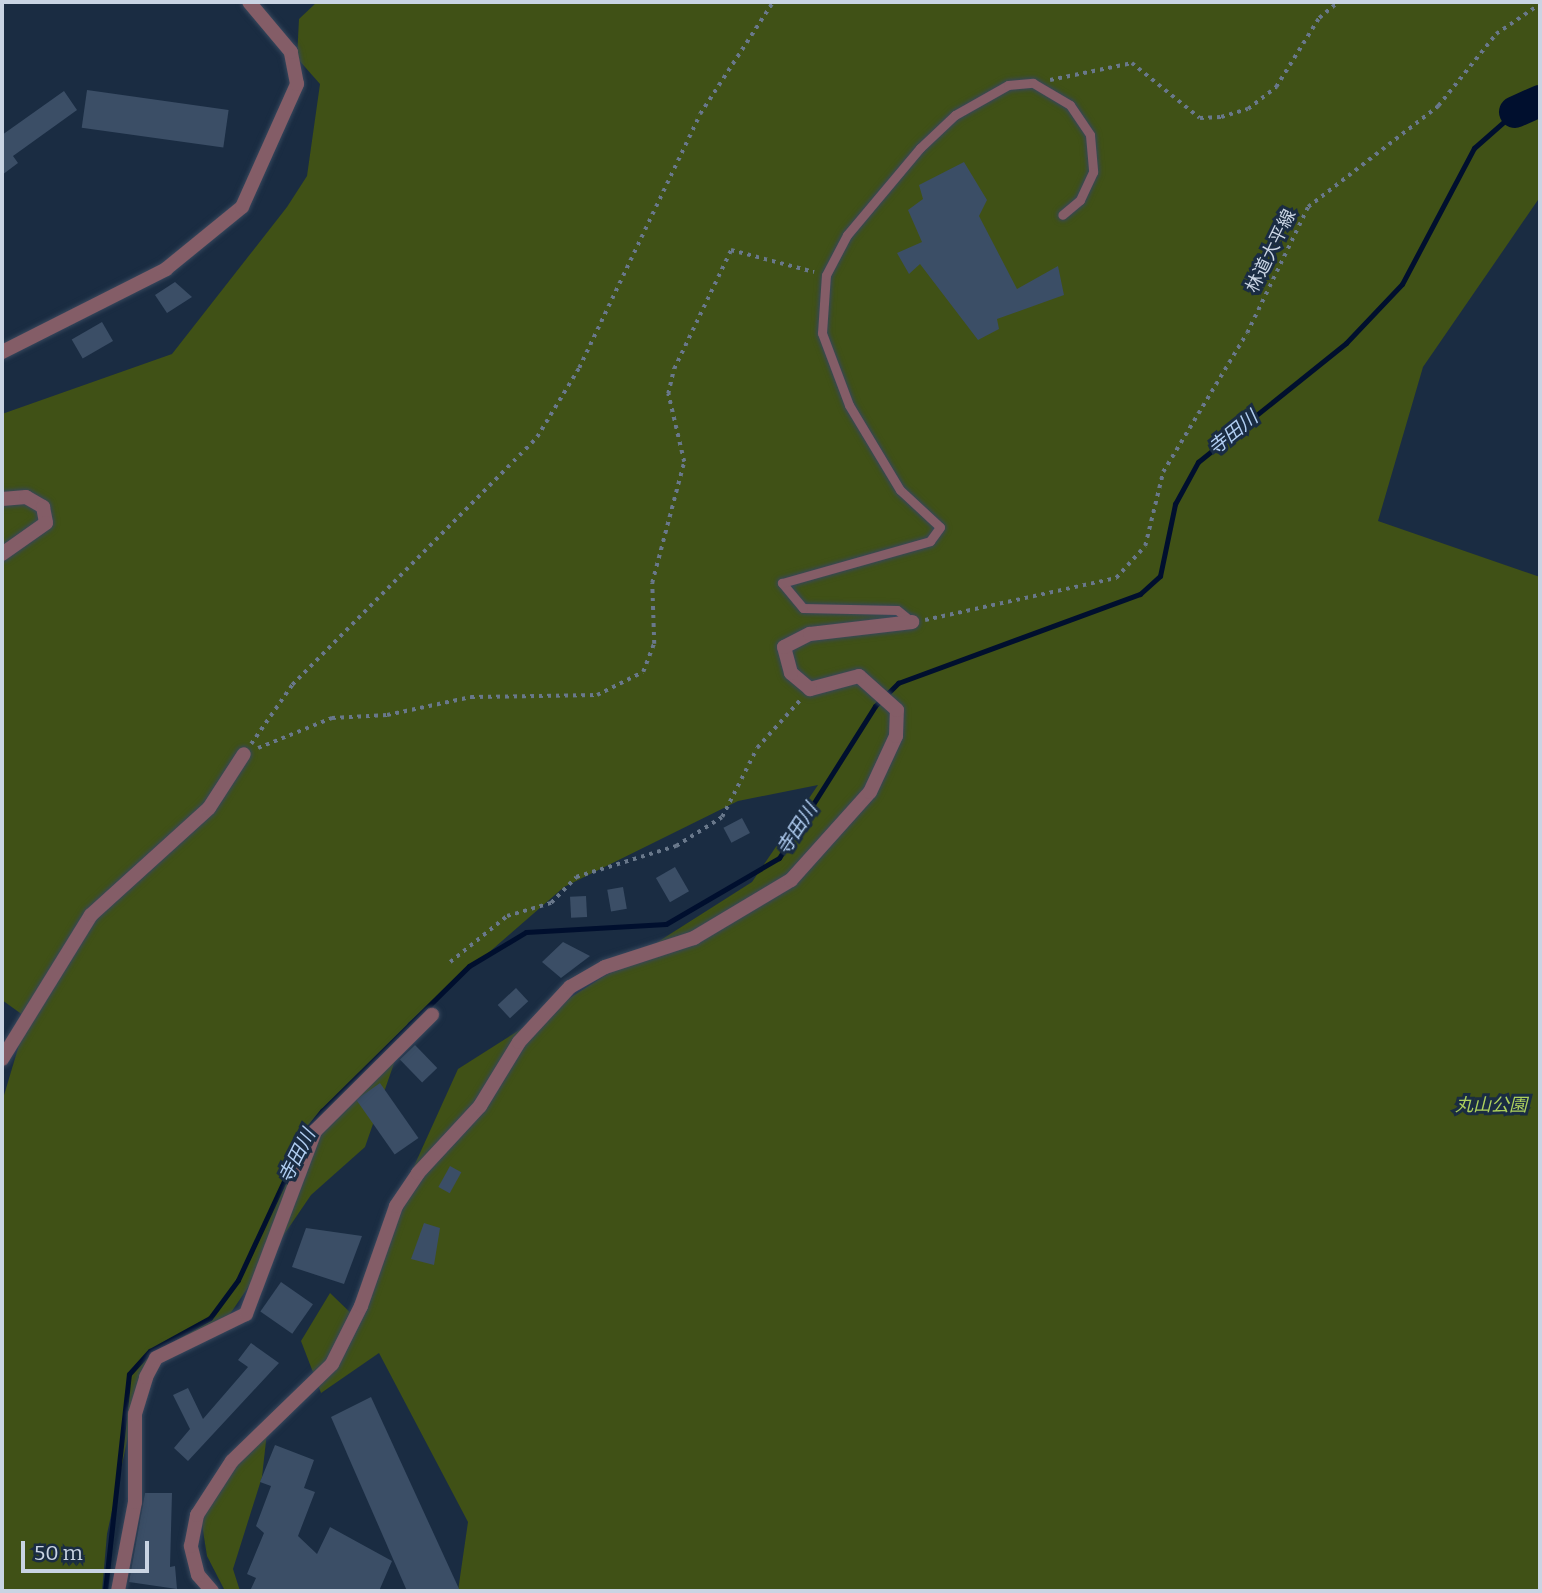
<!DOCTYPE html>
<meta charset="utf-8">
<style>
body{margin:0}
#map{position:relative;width:1542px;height:1593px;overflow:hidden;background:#1a2c42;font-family:Bitter,"Noto Sans JP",serif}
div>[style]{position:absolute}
.green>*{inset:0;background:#405116}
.stream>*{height:5px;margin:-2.5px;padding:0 2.5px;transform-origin:2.5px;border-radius:2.5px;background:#000f2e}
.river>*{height:32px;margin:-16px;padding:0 16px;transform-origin:16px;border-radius:16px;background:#000f2e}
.building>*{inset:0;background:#3b4e66;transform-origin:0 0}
.path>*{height:3.5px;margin-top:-1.75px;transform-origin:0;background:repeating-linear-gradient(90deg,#69788b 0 3.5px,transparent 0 8.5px)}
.roads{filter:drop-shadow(0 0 2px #36475c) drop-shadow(0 0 2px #36475c)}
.service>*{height:9px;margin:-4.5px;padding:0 4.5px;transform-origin:4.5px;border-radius:4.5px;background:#845d67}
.minor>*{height:14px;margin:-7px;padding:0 7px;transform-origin:7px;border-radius:7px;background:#845d67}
.tertiary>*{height:14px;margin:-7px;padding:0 7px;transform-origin:7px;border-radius:7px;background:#845d67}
span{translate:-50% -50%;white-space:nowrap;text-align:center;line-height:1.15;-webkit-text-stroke:6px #1a2c42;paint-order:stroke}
.street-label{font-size:18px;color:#c9d4e3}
.park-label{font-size:18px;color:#add05d;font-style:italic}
.water-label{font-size:19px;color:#b1cef2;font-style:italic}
.frame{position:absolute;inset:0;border:4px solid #c9d4e3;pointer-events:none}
.scale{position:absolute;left:21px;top:1541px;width:128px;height:32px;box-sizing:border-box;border:4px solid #c9d4e3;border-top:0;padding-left:9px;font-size:21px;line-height:24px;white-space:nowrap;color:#c9d4e3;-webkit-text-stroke:5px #1a2c42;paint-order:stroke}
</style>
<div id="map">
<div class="green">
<div style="clip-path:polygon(317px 2px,1540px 2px,1540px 197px,1423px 367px,1378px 521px,1540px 577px,1540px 1591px,458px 1591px,468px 1522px,379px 1353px,321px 1393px,301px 1341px,330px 1293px,357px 1319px,396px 1206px,458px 1069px,752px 882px,818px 785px,738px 801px,564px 887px,408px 1023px,365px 1147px,311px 1195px,230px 1314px,142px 1372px,107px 1534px,102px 1591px,2px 1591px,2px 1102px,27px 1018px,2px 1000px,2px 414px,172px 354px,287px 207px,307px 176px,320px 84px,297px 58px,299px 19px)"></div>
<div style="clip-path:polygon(267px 1432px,262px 1477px,233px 1569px,240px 1591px,225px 1591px,207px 1556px,201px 1518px,214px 1481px)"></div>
</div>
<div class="stream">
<div style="left:105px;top:1591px;width:218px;rotate:-83.7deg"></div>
<div style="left:129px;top:1374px;width:31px;rotate:-48deg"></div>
<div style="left:150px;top:1351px;width:68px;rotate:-28.8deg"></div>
<div style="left:210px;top:1318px;width:47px;rotate:-53.6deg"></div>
<div style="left:238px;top:1280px;width:169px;rotate:-65.1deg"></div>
<div style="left:309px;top:1127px;width:21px;rotate:-51deg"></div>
<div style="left:322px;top:1111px;width:206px;rotate:-44.6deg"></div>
<div style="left:469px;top:966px;width:66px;rotate:-30.8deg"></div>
<div style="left:526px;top:932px;width:140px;rotate:-3.3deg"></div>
<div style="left:666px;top:924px;width:131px;rotate:-30.3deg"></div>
<div style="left:779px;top:858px;width:180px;rotate:-57.7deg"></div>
<div style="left:875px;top:706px;width:33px;rotate:-45deg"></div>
<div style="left:898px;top:683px;width:258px;rotate:-20.2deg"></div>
<div style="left:1140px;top:594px;width:27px;rotate:-42deg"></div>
<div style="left:1160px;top:576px;width:74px;rotate:-78.2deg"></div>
<div style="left:1175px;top:504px;width:48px;rotate:-61.3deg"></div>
<div style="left:1198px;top:462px;width:190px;rotate:-38.8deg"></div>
<div style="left:1346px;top:343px;width:81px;rotate:-46.5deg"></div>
<div style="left:1402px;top:284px;width:154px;rotate:-62.1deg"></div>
<div style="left:1474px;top:148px;width:55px;rotate:-41.3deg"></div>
</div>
<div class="river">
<div style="left:1515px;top:112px;width:27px;rotate:-24deg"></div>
</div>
<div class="building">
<div style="left:87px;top:90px;width:143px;height:38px;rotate:8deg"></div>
<div style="clip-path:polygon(64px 91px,77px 110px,13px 156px,18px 163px,2px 175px,2px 135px)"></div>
<div style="clip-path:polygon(964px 162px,987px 200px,979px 216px,1017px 289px,1058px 266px,1064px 295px,997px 319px,999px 329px,978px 340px,920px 264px,909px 274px,897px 253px,922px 242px,908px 210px,923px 199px,919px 185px)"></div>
<div style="clip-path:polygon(175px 282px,192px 297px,167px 313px,155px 295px)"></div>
<div style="left:102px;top:322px;width:22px;height:35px;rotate:60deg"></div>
<div style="left:742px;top:818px;width:17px;height:21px;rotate:62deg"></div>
<div style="left:675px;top:867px;width:28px;height:22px;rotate:60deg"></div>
<div style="left:623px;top:887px;width:22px;height:16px;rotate:80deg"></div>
<div style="left:586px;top:896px;width:21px;height:16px;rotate:87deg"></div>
<div style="clip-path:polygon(563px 942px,590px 956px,561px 978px,542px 962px)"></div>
<div style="left:516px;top:988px;width:18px;height:25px;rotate:47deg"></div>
<div style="left:415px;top:1045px;width:32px;height:21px;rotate:46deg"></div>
<div style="left:380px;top:1083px;width:67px;height:29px;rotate:55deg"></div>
<div style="left:450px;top:1166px;width:13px;height:24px;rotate:29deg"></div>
<div style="clip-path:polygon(424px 1223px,440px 1228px,434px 1265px,411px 1259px)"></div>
<div style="clip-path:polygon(306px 1228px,362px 1236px,344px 1284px,292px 1267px)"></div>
<div style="left:281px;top:1282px;width:39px;height:36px;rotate:35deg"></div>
<div style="clip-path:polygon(251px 1343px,279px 1363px,188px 1461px,174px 1448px,190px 1429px,173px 1395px,188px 1388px,203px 1419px,248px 1367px,238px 1360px)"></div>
<div style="clip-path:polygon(371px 1397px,460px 1591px,407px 1591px,331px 1417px)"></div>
<div style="clip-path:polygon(275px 1445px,314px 1460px,304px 1488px,315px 1492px,298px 1536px,317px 1554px,330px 1527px,392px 1561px,379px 1591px,250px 1591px,256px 1578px,247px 1574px,264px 1533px,256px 1526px,271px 1486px,260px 1482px)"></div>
<div style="clip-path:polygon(145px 1493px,172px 1493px,170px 1567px,175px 1566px,177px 1589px,129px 1582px)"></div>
</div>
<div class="path">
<div style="left:1050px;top:80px;width:84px;rotate:-11.7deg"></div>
<div style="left:1132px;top:63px;width:87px;rotate:39deg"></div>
<div style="left:1200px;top:118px;width:21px;rotate:-3deg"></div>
<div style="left:1221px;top:117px;width:28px;rotate:-17deg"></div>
<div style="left:1248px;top:109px;width:36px;rotate:-38deg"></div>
<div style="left:1276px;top:87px;width:81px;rotate:-58.1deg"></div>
<div style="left:1319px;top:18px;width:25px;rotate:-40deg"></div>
<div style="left:925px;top:620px;width:196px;rotate:-12.4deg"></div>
<div style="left:1116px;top:578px;width:43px;rotate:-47.8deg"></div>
<div style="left:1145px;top:546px;width:76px;rotate:-76.3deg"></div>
<div style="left:1163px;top:472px;width:162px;rotate:-58.9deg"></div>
<div style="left:1247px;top:333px;width:140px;rotate:-64.2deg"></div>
<div style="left:1308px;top:207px;width:165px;rotate:-37.8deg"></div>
<div style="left:1438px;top:106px;width:92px;rotate:-51.1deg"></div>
<div style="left:1496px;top:34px;width:53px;rotate:-34.3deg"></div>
<div style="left:251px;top:744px;width:72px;rotate:-55.2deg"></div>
<div style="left:292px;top:685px;width:349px;rotate:-45.3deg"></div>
<div style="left:537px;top:437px;width:81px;rotate:-58.7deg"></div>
<div style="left:579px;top:368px;width:281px;rotate:-64.5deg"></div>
<div style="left:700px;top:114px;width:134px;rotate:-56.9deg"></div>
<div style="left:258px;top:748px;width:80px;rotate:-22.1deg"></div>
<div style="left:332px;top:718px;width:55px;rotate:-3.1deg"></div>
<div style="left:387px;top:715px;width:86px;rotate:-12.1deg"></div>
<div style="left:471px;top:697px;width:126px;rotate:-0.9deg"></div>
<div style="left:597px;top:695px;width:51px;rotate:-26.6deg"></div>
<div style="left:643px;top:672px;width:30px;rotate:-69deg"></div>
<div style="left:654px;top:644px;width:61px;rotate:-91.9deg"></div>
<div style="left:652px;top:583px;width:125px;rotate:-75.2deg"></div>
<div style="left:684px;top:462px;width:70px;rotate:-103.2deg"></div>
<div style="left:668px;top:394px;width:26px;rotate:-77deg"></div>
<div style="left:674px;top:369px;width:132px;rotate:-64.4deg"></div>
<div style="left:731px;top:250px;width:86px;rotate:14.8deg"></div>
<div style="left:450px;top:962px;width:73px;rotate:-38.9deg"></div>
<div style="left:507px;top:916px;width:46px;rotate:-16.5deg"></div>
<div style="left:551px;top:903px;width:36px;rotate:-46deg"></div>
<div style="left:576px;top:877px;width:105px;rotate:-17.2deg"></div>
<div style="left:676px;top:846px;width:54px;rotate:-32.2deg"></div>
<div style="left:722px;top:817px;width:77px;rotate:-63.1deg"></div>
<div style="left:757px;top:748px;width:67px;rotate:-48deg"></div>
</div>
<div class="roads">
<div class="service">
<div style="left:912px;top:622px;width:19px;rotate:-141deg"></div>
<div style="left:897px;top:610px;width:94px;rotate:-178.8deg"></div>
<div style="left:803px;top:608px;width:33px;rotate:-130deg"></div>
<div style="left:782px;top:583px;width:154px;rotate:-15.8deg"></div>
<div style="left:930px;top:541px;width:17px;rotate:-54deg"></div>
<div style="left:940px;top:527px;width:54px;rotate:-137.2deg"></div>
<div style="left:900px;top:490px;width:99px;rotate:-121deg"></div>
<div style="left:849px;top:405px;width:77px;rotate:-110.6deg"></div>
<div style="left:822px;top:333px;width:58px;rotate:-86.1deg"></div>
<div style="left:826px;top:275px;width:45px;rotate:-62.3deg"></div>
<div style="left:847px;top:235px;width:114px;rotate:-50deg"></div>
<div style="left:920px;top:148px;width:48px;rotate:-43.3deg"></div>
<div style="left:955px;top:115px;width:61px;rotate:-29.5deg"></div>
<div style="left:1008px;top:85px;width:25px;rotate:-5deg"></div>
<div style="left:1033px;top:83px;width:43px;rotate:30.7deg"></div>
<div style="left:1070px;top:105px;width:36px;rotate:56deg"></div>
<div style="left:1090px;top:135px;width:37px;rotate:85deg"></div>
<div style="left:1093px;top:172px;width:31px;rotate:115deg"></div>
<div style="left:1080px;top:200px;width:23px;rotate:140deg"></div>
</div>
<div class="minor">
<div style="left:2px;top:1059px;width:169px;rotate:-58.3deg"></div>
<div style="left:91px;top:915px;width:159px;rotate:-42.2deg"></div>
<div style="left:209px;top:808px;width:64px;rotate:-57.1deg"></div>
<div style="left:118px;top:1591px;width:91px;rotate:-79.2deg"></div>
<div style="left:135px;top:1502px;width:88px;rotate:-90deg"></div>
<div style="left:135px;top:1414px;width:39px;rotate:-73deg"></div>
<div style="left:146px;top:1377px;width:21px;rotate:-62deg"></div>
<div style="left:156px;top:1358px;width:100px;rotate:-26.1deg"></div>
<div style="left:246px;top:1314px;width:196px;rotate:-69.3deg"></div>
<div style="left:315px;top:1131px;width:165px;rotate:-44.8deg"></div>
<div style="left:212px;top:1591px;width:21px;rotate:-131deg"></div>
<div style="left:198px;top:1575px;width:30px;rotate:-104deg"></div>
<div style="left:191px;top:1546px;width:32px;rotate:-79deg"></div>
<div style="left:197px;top:1515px;width:64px;rotate:-57.1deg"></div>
<div style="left:232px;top:1461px;width:139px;rotate:-44.1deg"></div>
<div style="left:332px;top:1364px;width:65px;rotate:-63.4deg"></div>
<div style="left:361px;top:1306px;width:106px;rotate:-70.7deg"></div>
<div style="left:396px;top:1206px;width:40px;rotate:-56deg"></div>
<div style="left:418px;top:1173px;width:91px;rotate:-47.2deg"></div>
<div style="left:480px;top:1106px;width:75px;rotate:-58.6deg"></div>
<div style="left:519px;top:1042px;width:75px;rotate:-47.2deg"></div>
<div style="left:570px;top:987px;width:40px;rotate:-29.7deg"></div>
<div style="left:605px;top:967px;width:94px;rotate:-18deg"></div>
<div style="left:694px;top:938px;width:113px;rotate:-30.9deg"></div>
<div style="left:791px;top:880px;width:118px;rotate:-48.1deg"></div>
<div style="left:870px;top:792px;width:62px;rotate:-65.1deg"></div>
<div style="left:896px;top:736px;width:26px;rotate:-88deg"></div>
<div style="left:897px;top:710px;width:51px;rotate:-138.2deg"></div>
<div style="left:859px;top:676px;width:51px;rotate:165.1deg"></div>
<div style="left:810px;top:689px;width:25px;rotate:-140deg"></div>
<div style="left:791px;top:673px;width:27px;rotate:-105deg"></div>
<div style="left:784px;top:647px;width:29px;rotate:-27deg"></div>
<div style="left:810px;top:634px;width:103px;rotate:-6.7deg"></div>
</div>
<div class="tertiary">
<div style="left:2px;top:352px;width:184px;rotate:-26.8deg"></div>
<div style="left:166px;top:269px;width:98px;rotate:-39.2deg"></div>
<div style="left:242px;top:207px;width:135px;rotate:-65.9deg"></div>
<div style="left:297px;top:84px;width:33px;rotate:-101deg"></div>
<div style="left:291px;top:52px;width:65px;rotate:-130deg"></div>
<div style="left:2px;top:499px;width:24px;rotate:-5deg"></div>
<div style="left:26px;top:497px;width:20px;rotate:30deg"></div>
<div style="left:43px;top:507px;width:16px;rotate:79deg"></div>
<div style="left:46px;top:523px;width:54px;rotate:144.8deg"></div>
</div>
</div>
<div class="street-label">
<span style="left:1271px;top:251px;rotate:-64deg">林道大平線</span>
</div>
<div class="park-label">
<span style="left:1491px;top:1105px">丸山公園</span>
</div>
<div class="water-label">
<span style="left:1233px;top:433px;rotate:-39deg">寺田川</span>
<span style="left:797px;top:829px;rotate:-57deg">寺田川</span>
<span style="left:297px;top:1156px;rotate:-63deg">寺田川</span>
</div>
<div class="frame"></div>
<div class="scale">50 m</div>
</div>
